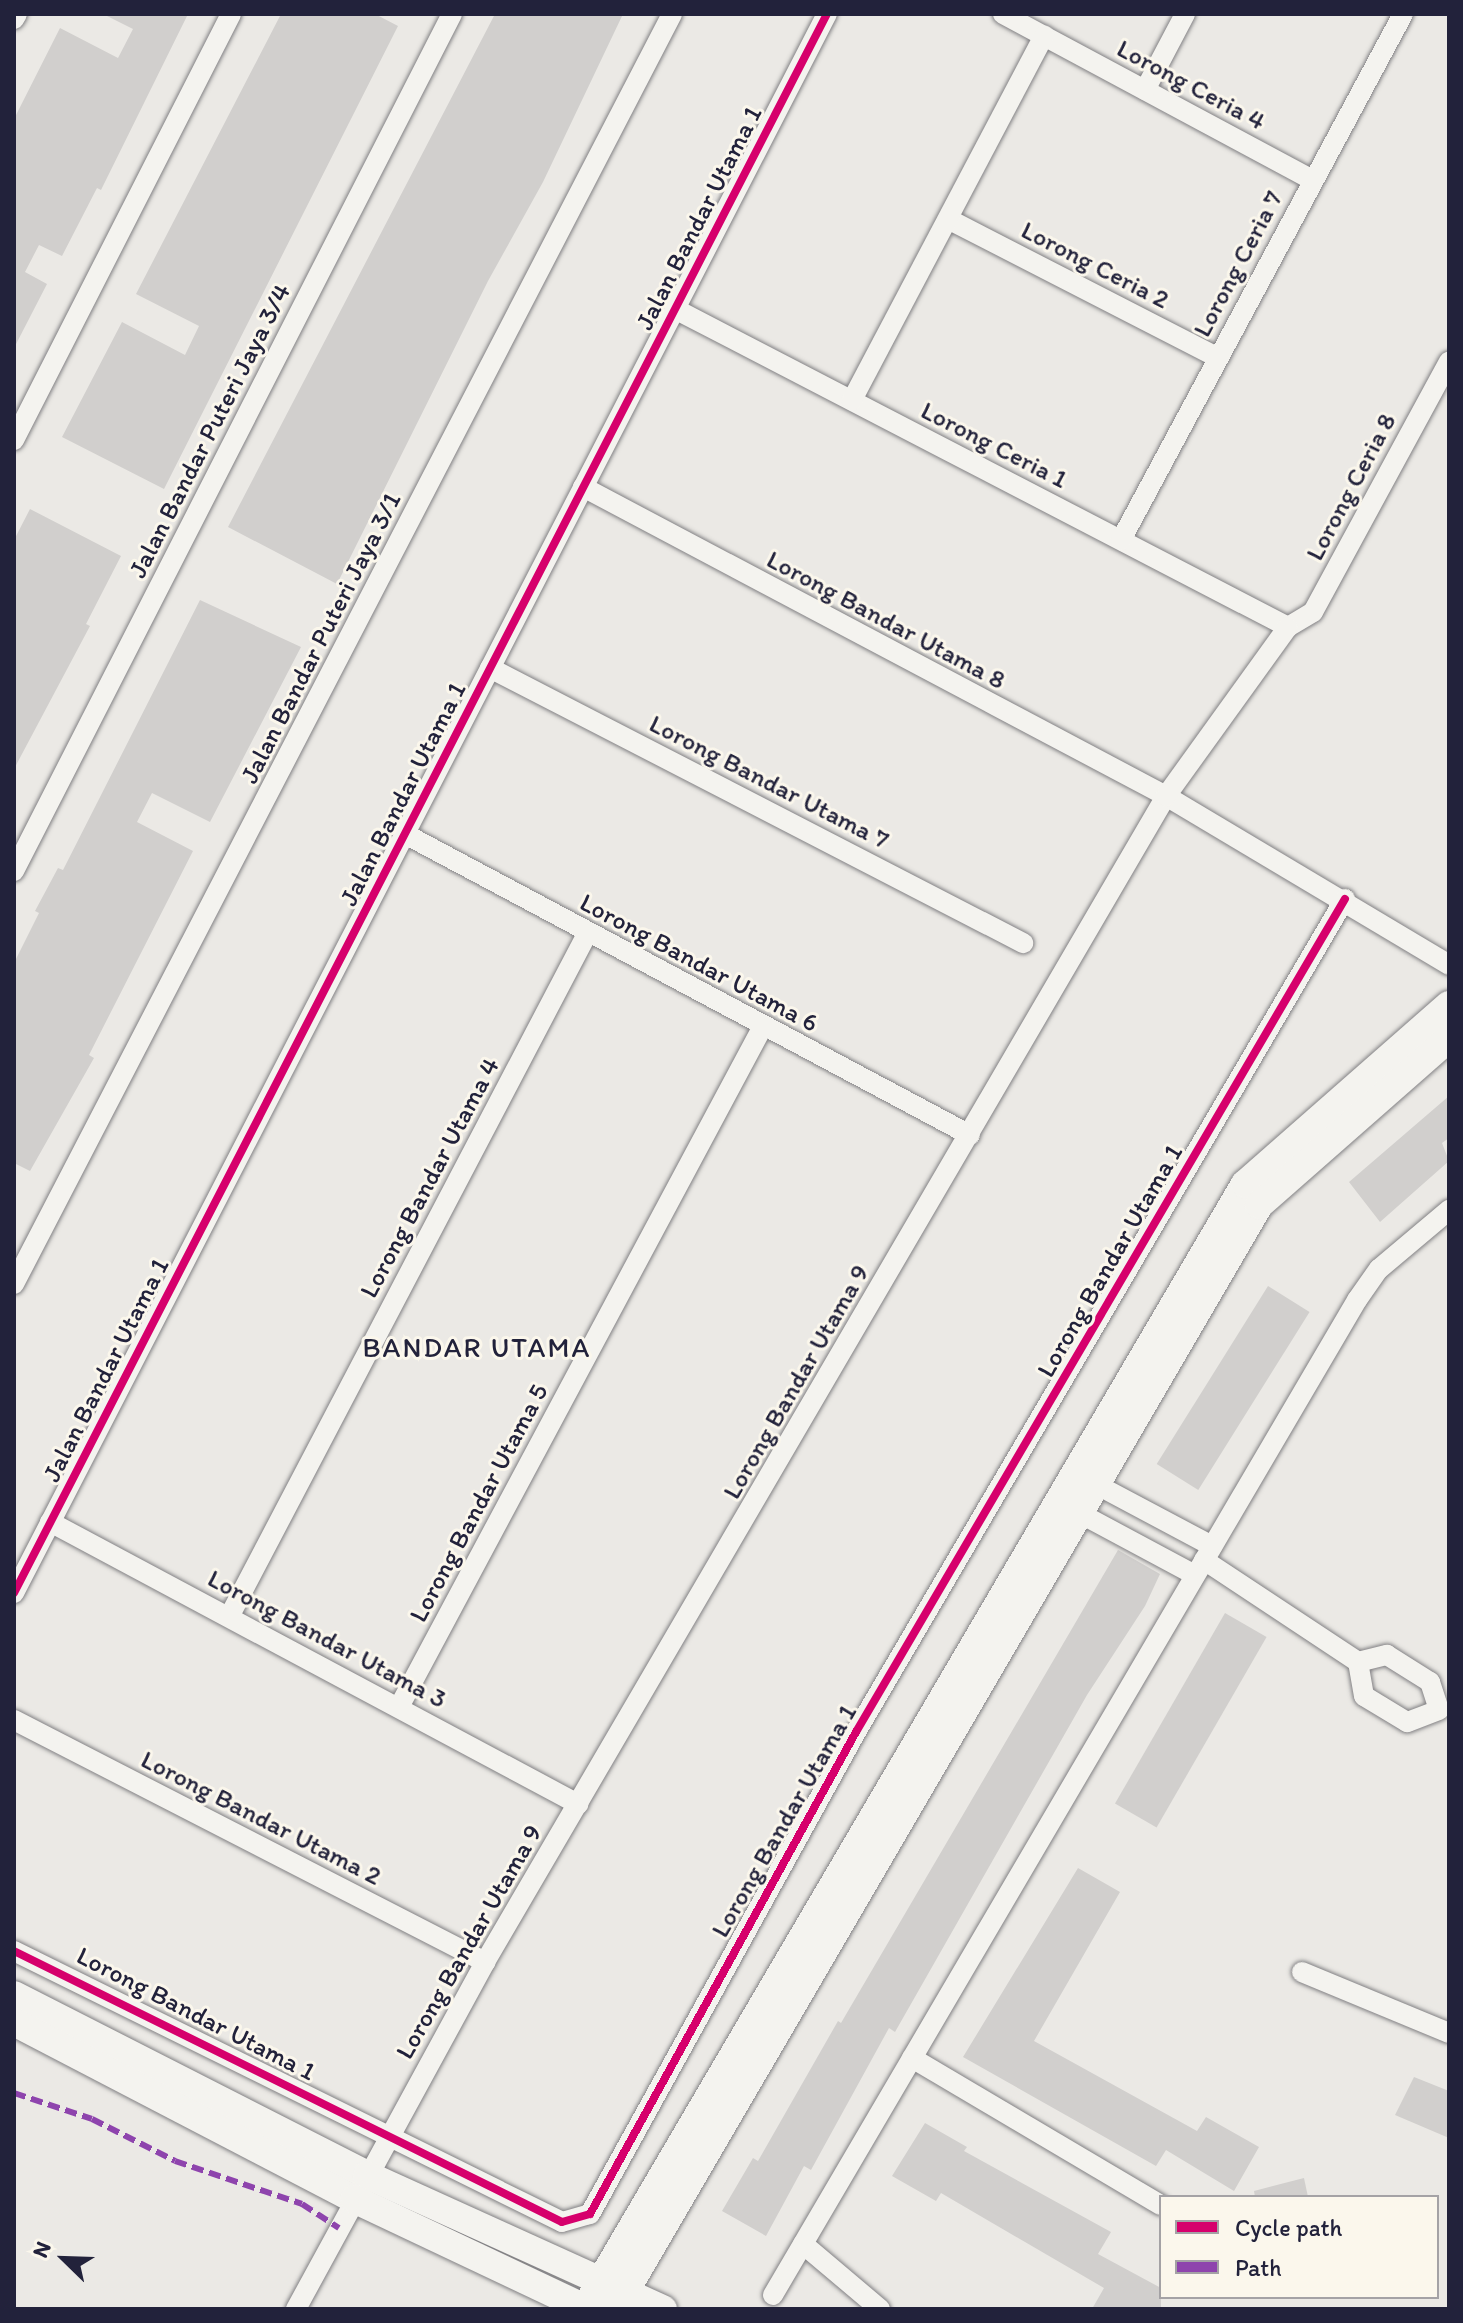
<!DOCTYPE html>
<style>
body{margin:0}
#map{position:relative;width:1463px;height:2323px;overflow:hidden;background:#ebe9e5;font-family:Itim,sans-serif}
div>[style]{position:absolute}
.building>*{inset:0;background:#d1cfcd;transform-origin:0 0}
.roads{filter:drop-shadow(0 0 2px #818083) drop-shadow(0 0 2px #818083)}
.street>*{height:20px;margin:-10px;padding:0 10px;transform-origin:10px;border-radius:10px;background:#f4f3ef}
.secondary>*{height:28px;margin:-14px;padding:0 14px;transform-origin:14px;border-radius:14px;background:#f4f3ef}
.quiet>*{height:6px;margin-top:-3px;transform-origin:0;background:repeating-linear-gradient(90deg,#8e44ad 0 12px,transparent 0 18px)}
.cycleway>*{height:8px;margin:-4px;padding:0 4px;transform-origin:4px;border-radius:4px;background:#d6006c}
span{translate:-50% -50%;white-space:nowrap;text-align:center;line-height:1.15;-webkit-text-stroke:6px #fbf7ec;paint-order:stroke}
.street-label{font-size:26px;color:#22223b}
.neighbourhood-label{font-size:28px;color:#22223b;letter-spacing:2px}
.frame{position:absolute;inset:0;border:16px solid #22223b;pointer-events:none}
.legend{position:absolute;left:1159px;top:2195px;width:280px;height:104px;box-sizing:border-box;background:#fbf7ec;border:2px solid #a4a2a5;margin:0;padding:10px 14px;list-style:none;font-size:24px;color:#22223b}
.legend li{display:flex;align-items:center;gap:16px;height:40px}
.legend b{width:40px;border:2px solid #a4a2a5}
.north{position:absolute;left:24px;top:2219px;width:80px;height:80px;-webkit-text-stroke:6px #fbf7ec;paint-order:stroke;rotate:293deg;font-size:22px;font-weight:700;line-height:32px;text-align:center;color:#22223b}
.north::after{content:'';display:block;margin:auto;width:28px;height:36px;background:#22223b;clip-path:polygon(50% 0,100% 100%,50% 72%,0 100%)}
</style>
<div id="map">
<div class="building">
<div style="clip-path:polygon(103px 14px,188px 14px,101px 190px,97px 188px,62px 256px,39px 245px,25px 272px,47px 284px,14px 348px,14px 119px,60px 28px,118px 58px,133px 29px)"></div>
<div style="clip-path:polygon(281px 14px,375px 14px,398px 26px,164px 489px,62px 437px,122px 322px,185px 355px,199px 326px,136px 294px)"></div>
<div style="clip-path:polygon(495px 14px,623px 14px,543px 182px,488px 281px,337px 584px,228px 527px)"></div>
<div style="clip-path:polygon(30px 509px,121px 556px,86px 624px,90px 626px,14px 769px,14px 540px)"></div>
<div style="clip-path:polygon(200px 600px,301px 647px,210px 822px,152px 793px,137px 822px,193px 851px,89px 1055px,94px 1058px,30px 1171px,14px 1163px,14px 963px,39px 913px,35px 911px,58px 868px,63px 870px)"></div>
<div style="clip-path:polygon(1449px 1096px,1449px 1138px,1442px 1143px,1449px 1161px,1380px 1222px,1349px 1182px)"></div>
<div style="left:1268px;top:1286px;width:49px;height:210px;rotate:32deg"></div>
<div style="clip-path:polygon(1118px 1550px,1160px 1574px,1145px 1606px,1087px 1695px,895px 2032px,889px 2028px,811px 2170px,804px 2166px,766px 2236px,722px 2211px,753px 2158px,758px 2161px,838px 2021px,841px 2023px)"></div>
<div style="left:1225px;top:1613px;width:48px;height:220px;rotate:30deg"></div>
<div style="clip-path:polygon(1078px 1868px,1120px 1892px,1034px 2041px,1197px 2131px,1206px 2117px,1259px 2147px,1234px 2191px,1166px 2150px,1156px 2166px,963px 2057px)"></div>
<div style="clip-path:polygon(1414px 2077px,1449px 2091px,1449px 2138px,1395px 2115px)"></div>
<div style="clip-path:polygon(925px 2123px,967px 2147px,964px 2151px,1111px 2232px,1098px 2254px,1161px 2288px,1161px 2309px,1092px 2309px,1104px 2288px,941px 2193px,936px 2201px,892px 2176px)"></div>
<div style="clip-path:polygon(1304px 2178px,1308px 2197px,1255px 2197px,1254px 2191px)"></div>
</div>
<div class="roads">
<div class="street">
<div style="left:1003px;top:14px;width:352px;rotate:28.2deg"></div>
<div style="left:14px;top:19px;width:6px;rotate:-59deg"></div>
<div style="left:1145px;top:90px;width:86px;rotate:-62.2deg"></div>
<div style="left:948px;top:219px;width:304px;rotate:27.2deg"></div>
<div style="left:675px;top:309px;width:691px;rotate:27.42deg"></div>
<div style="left:852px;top:400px;width:412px;rotate:-62.2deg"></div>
<div style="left:14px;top:440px;width:478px;rotate:-63deg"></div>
<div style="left:583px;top:487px;width:660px;rotate:27.92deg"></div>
<div style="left:1166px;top:796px;width:330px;rotate:30.8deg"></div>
<div style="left:1121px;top:540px;width:597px;rotate:-61.8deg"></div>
<div style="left:1288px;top:627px;width:29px;rotate:-31deg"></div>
<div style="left:1313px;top:612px;width:285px;rotate:-61.5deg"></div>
<div style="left:490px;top:668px;width:600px;rotate:27.29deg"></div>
<div style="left:405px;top:834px;width:640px;rotate:28.05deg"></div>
<div style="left:14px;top:871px;width:962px;rotate:-62.93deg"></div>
<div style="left:14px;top:1284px;width:1430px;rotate:-62.61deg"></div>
<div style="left:1086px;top:1479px;width:143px;rotate:28deg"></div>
<div style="left:1068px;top:1507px;width:144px;rotate:28.2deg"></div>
<div style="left:50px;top:1522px;width:599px;rotate:28.11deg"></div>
<div style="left:1204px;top:1560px;width:185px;rotate:33.5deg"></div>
<div style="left:1358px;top:1662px;width:30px;rotate:-14deg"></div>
<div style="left:1387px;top:1655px;width:51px;rotate:32.1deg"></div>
<div style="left:1430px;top:1682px;width:29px;rotate:72deg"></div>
<div style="left:1439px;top:1710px;width:34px;rotate:159deg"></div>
<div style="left:1407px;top:1722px;width:50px;rotate:-148.8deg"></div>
<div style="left:1364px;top:1696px;width:35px;rotate:-100deg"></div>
<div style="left:14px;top:1593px;width:1776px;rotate:-62.76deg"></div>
<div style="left:229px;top:1617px;width:771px;rotate:-62.34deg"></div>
<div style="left:399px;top:1707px;width:770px;rotate:-61.87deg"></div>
<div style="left:14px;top:1720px;width:530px;rotate:27.19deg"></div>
<div style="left:14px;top:1951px;width:611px;rotate:26.31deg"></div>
<div style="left:562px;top:2222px;width:29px;rotate:-16deg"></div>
<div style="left:590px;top:2214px;width:551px;rotate:-61.11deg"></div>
<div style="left:856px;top:1732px;width:966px;rotate:-59.59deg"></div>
<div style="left:1302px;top:1972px;width:159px;rotate:22.5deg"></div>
<div style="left:912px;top:2058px;width:289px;rotate:30.6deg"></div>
<div style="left:803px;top:2244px;width:101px;rotate:40.2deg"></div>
<div style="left:773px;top:2295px;width:1154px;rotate:-59.59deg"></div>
<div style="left:1357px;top:1300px;width:38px;rotate:-55deg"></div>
<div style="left:1379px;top:1269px;width:92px;rotate:-40.1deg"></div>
<div style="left:296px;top:2309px;width:395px;rotate:-61.4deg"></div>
<div style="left:485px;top:1962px;width:1350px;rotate:-59.71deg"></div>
<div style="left:1166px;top:796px;width:208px;rotate:-54.2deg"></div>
</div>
<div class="secondary">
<div style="left:14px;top:1995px;width:396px;rotate:27deg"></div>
<div style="left:367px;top:2175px;width:325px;rotate:24.4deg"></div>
<div style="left:14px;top:2022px;width:383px;rotate:27.5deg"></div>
<div style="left:354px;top:2199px;width:258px;rotate:25.3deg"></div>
<div style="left:585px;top:2308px;width:1303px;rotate:-59.58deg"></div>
<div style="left:1245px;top:1184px;width:271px;rotate:-41.3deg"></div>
<div style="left:615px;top:2309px;width:1278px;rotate:-59.74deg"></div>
<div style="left:1259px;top:1205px;width:253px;rotate:-41.3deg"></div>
</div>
</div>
<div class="quiet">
<div style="left:14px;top:2093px;width:82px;rotate:18.4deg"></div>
<div style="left:92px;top:2119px;width:93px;rotate:26.8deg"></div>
<div style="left:175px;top:2161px;width:134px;rotate:18.7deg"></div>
<div style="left:302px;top:2204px;width:44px;rotate:33deg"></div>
</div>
<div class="cycleway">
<div style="left:14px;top:1593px;width:1776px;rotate:-62.76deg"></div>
<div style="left:14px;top:1951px;width:611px;rotate:26.31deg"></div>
<div style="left:562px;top:2222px;width:29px;rotate:-16deg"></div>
<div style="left:590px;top:2214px;width:551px;rotate:-61.11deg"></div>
<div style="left:856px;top:1732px;width:966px;rotate:-59.59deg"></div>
</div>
<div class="street-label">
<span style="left:1191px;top:85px;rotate:28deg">Lorong Ceria 4</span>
<span style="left:699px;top:218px;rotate:-63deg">Jalan Bandar Utama 1</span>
<span style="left:1238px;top:264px;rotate:-62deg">Lorong Ceria 7</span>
<span style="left:1095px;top:265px;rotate:27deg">Lorong Ceria 2</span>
<span style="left:210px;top:431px;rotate:-63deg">Jalan Bandar Puteri Jaya 3/4</span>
<span style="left:994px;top:445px;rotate:27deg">Lorong Ceria 1</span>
<span style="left:1351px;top:487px;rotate:-62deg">Lorong Ceria 8</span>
<span style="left:886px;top:620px;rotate:28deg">Lorong Bandar Utama 8</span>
<span style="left:321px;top:638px;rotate:-63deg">Jalan Bandar Puteri Jaya 3/1</span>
<span style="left:769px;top:782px;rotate:27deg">Lorong Bandar Utama 7</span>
<span style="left:403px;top:794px;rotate:-63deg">Jalan Bandar Utama 1</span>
<span style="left:699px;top:963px;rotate:28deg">Lorong Bandar Utama 6</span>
<span style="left:430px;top:1178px;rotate:-62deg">Lorong Bandar Utama 4</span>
<span style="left:1110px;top:1261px;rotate:-60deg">Lorong Bandar Utama 1</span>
<span style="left:106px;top:1370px;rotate:-63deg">Jalan Bandar Utama 1</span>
<span style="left:796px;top:1382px;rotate:-60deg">Lorong Bandar Utama 9</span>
<span style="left:479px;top:1503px;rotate:-62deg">Lorong Bandar Utama 5</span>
<span style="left:327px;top:1639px;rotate:28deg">Lorong Bandar Utama 3</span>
<span style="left:261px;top:1818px;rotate:27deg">Lorong Bandar Utama 2</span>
<span style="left:784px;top:1821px;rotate:-60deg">Lorong Bandar Utama 1</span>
<span style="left:469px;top:1942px;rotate:-60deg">Lorong Bandar Utama 9</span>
<span style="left:196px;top:2014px;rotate:27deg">Lorong Bandar Utama 1</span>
</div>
<div class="neighbourhood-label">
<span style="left:477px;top:1347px">BANDAR UTAMA</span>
</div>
<div class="frame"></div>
<ul class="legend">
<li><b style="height:10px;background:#d6006c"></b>Cycle path</li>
<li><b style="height:10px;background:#8e44ad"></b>Path</li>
</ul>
<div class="north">N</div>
</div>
